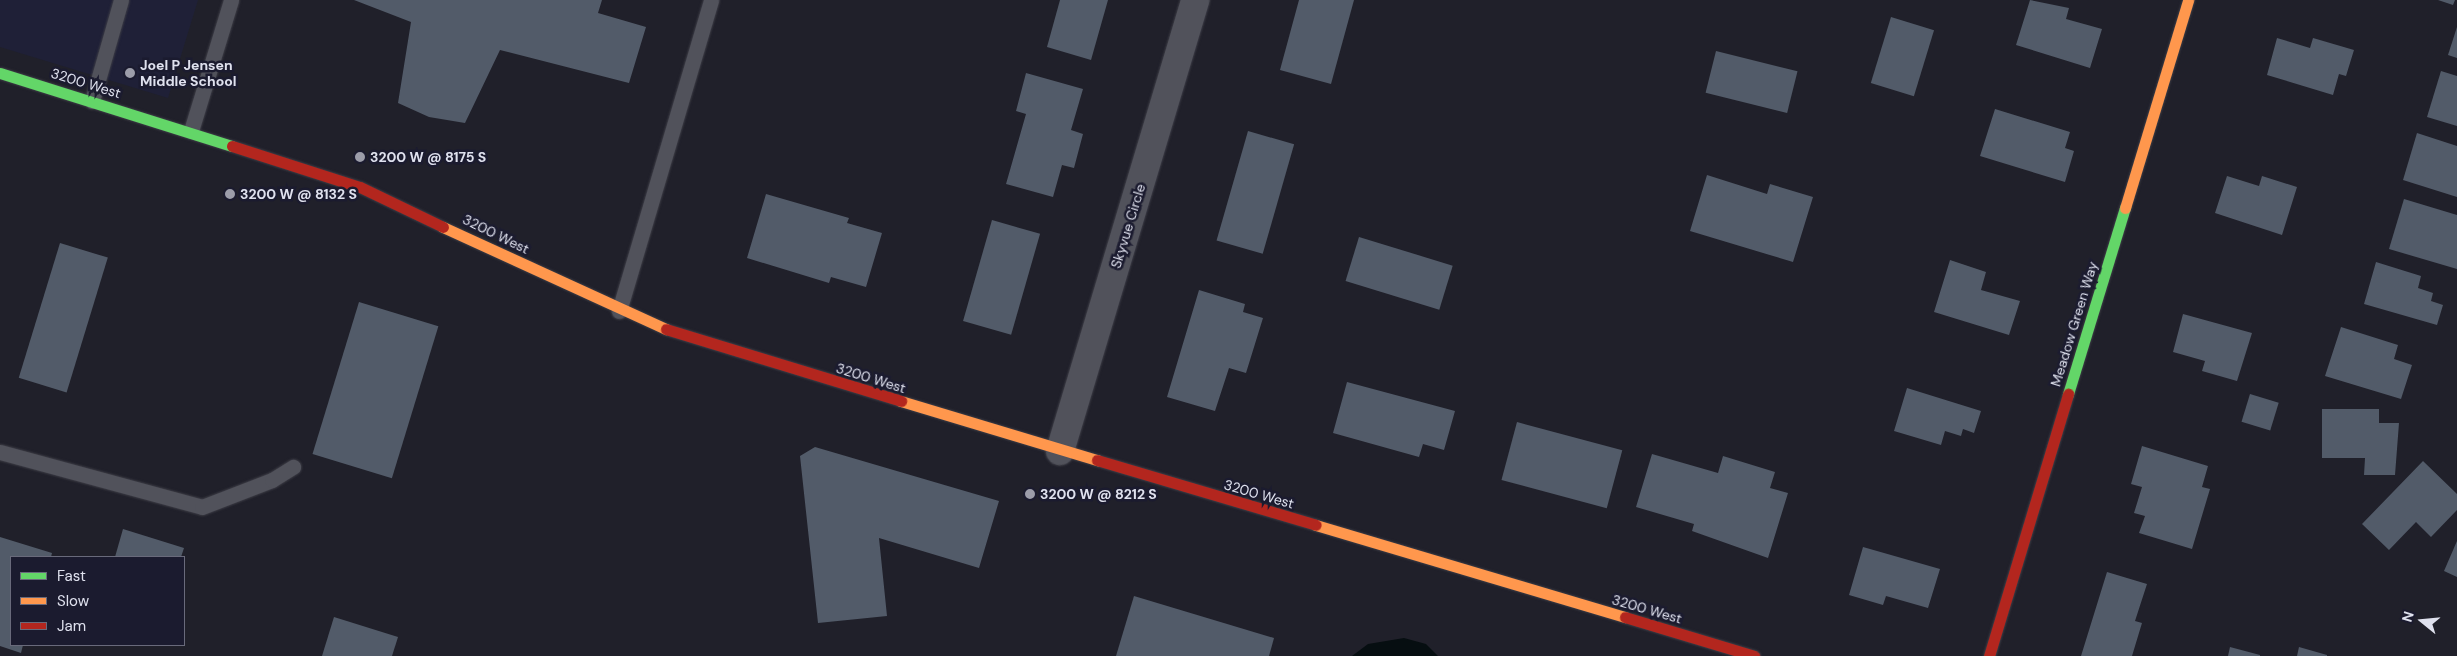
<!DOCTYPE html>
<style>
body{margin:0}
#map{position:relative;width:2457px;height:656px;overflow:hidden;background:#20202a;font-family:"DM Sans",sans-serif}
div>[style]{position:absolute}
.built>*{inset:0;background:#1f2037}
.water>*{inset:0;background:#060e11}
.building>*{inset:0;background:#525b69;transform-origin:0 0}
.roads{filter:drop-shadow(0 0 1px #3d3d46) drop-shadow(0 0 1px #3d3d46)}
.lane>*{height:15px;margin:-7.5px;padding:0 7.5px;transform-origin:7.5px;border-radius:7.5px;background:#51525b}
.street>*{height:28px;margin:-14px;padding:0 14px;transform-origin:14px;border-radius:14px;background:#51525b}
.fast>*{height:11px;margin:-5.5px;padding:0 5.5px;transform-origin:5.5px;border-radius:5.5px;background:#63d668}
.slow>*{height:11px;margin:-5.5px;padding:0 5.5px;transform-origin:5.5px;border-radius:5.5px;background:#ff974d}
.jam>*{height:11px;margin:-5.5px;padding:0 5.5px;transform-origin:5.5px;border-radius:5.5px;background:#b3261e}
.dots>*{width:14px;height:14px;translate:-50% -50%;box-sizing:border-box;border:2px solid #1b1b2f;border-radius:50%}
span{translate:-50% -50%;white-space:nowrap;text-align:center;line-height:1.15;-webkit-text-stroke:5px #1b1b2f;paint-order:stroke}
.poi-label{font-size:14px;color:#dfe1ee;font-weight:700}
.left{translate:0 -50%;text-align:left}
.street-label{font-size:14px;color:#dfe1ee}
.legend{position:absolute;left:10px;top:556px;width:175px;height:90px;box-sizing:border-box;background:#1b1b2f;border:1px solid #696a7b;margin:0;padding:6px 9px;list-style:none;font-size:15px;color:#dfe1ee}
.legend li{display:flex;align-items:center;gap:10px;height:25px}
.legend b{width:25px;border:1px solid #696a7b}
.north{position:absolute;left:2397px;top:596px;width:50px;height:50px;-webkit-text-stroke:4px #1b1b2f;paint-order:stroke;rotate:287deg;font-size:14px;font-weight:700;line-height:20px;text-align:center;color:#dfe1ee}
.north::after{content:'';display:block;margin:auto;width:18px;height:22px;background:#dfe1ee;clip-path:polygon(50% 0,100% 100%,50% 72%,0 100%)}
</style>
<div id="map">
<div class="built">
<div style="clip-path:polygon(0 0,198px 0,168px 98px,0 47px)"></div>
</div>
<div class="water">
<div style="clip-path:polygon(1404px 638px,1426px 644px,1438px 656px,1352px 656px,1368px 644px)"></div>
</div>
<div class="building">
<div style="clip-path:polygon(354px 0,602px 0,598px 13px,646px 27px,629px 83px,500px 50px,465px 123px,429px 117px,398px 103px,411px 22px)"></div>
<div style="clip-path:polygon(1060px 0,1108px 0,1091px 60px,1047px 47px)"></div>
<div style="clip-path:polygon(1299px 0,1354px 0,1331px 84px,1280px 70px)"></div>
<div style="clip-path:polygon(2030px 0,2069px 8px,2066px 19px,2102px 29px,2090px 68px,2016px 45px)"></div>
<div style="clip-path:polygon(2438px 0,2455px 0,2453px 5px)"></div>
<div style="left:1891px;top:17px;width:45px;height:69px;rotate:17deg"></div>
<div style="clip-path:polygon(2457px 27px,2457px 58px,2448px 55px)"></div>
<div style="clip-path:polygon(2277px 38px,2310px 48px,2313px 38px,2354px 50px,2346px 76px,2339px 74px,2333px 95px,2267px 75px)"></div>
<div style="left:1716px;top:51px;width:84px;height:43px;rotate:14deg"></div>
<div style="clip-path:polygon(2441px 71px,2457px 76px,2457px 126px,2427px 117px)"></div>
<div style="clip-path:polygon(1026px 73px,1083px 89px,1071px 130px,1083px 134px,1074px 168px,1062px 165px,1053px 197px,1006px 184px,1026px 114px,1016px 111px)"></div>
<div style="clip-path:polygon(1995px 109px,2070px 132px,2065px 148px,2074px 151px,2065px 182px,1980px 156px)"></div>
<div style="left:1248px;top:131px;width:48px;height:114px;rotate:16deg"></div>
<div style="clip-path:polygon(2417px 133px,2457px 146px,2457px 197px,2403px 180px)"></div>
<div style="clip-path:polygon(1707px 175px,1767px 194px,1770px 184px,1813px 197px,1793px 262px,1690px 231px)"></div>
<div style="clip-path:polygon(2227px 176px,2259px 186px,2262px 176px,2297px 187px,2282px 235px,2215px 213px)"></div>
<div style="clip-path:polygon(766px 194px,849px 218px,847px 223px,882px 233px,866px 287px,831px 277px,829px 283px,747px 258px)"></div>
<div style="clip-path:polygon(2404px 199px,2457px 215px,2457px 269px,2389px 249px)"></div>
<div style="left:992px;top:220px;width:50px;height:105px;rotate:16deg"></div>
<div style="left:1359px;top:237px;width:98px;height:46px;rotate:17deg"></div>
<div style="left:60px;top:243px;width:50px;height:141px;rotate:17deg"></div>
<div style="clip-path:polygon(1950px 260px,1986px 272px,1981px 290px,2020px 301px,2009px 335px,1934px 312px)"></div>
<div style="clip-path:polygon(2376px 262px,2421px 276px,2418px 288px,2433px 293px,2431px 301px,2443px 305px,2437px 325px,2364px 304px)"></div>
<div style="clip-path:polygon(1199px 290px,1245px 304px,1243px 312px,1263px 318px,1246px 373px,1229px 368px,1215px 411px,1167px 397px)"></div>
<div style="left:359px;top:302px;width:83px;height:159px;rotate:17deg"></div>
<div style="clip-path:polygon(2183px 314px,2252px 333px,2237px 381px,2202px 371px,2205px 361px,2173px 352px)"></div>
<div style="clip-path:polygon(2341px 327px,2398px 345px,2394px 359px,2412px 365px,2401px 399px,2325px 376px)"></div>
<div style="clip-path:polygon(1347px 382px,1455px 411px,1444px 450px,1423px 444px,1419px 457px,1333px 433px)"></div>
<div style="clip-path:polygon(1907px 388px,1981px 411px,1974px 433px,1963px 429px,1961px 436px,1945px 431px,1941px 445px,1894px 431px)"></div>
<div style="left:2250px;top:394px;width:30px;height:29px;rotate:17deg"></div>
<div style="clip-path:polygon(2322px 409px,2379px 409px,2379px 423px,2399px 423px,2395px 475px,2364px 475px,2365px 458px,2322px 458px)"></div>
<div style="left:1517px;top:422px;width:109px;height:60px;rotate:15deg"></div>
<div style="clip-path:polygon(2142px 446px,2208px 466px,2202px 487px,2210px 489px,2192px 549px,2139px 533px,2145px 516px,2134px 513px,2142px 487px,2131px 484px)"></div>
<div style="clip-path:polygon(815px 447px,999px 501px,979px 568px,879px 538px,887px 616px,818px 623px,800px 456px)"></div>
<div style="clip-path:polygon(1652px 454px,1718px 473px,1723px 456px,1775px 472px,1770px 488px,1788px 493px,1768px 558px,1692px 531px,1694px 524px,1636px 507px)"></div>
<div style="clip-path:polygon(2423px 461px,2457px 494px,2457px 510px,2431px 537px,2416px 522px,2389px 550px,2362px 524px)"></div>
<div style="clip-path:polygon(123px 529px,184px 548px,181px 557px,115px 557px)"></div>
<div style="clip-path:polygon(0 537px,52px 553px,51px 557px,11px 557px,11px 645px,23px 645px,21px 653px,0 646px)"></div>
<div style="clip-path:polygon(2457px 541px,2457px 577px,2444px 571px)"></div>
<div style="clip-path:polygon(1863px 547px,1940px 569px,1928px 608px,1886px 596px,1883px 605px,1849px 595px)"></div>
<div style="clip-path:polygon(2107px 572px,2147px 584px,2135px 621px,2142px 623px,2132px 656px,2081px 656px)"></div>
<div style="clip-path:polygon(1134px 596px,1274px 638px,1269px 656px,1116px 656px)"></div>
<div style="clip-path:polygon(334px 617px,398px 637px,392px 656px,322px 656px)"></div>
<div style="clip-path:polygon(2230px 647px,2260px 655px,2260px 656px,2228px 656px)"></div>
<div style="clip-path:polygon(2299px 647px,2327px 655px,2327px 656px,2297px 656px)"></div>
</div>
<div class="roads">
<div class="lane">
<div style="left:92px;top:101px;width:105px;rotate:-74deg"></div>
<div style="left:191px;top:131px;width:137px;rotate:-73deg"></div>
<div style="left:619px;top:311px;width:324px;rotate:-73.5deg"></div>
<div style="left:0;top:452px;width:209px;rotate:15.2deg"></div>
<div style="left:202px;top:507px;width:75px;rotate:-21.1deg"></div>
<div style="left:272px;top:480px;width:25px;rotate:-32deg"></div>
</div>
<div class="street">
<div style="left:1060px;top:451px;width:471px;rotate:-73.3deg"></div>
</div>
<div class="fast">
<div style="left:0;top:73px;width:243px;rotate:17.5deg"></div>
<div style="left:2068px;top:394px;width:195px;rotate:-73deg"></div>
</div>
<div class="slow">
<div style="left:2125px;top:208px;width:217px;rotate:-73.1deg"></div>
<div style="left:443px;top:227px;width:245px;rotate:24.6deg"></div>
<div style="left:901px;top:401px;width:205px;rotate:16.8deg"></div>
<div style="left:1316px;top:525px;width:322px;rotate:16.6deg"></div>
</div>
<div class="jam">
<div style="left:232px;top:146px;width:134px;rotate:17.8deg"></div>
<div style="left:360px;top:187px;width:92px;rotate:25.7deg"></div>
<div style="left:666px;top:329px;width:246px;rotate:17deg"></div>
<div style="left:1097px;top:460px;width:228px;rotate:16.5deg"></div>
<div style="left:1625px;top:617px;width:135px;rotate:16.8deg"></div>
<div style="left:1989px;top:656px;width:274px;rotate:-73.2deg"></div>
</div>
</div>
<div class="dots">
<div style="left:130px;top:73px;background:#9c9da9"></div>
<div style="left:360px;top:157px;background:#9c9da9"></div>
<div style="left:230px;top:194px;background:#9c9da9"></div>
<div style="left:1030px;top:494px;background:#9c9da9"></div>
</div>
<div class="poi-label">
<span class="left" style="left:140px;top:73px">Joel P Jensen<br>Middle School</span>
<span class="left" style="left:370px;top:157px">3200 W @ 8175 S</span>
<span class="left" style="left:240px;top:194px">3200 W @ 8132 S</span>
<span class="left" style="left:1040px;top:494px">3200 W @ 8212 S</span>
</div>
<div class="street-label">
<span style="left:86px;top:83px;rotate:17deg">3200 West</span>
<span style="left:1128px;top:226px;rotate:-73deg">Skyvue Circle</span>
<span style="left:496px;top:234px;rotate:26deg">3200 West</span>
<span style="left:2074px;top:324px;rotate:-73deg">Meadow Green Way</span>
<span style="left:871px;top:378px;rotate:17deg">3200 West</span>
<span style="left:1259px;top:494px;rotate:16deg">3200 West</span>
<span style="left:1647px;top:609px;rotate:16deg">3200 West</span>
</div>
<ul class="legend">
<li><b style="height:6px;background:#63d668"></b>Fast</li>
<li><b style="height:6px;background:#ff974d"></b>Slow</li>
<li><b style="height:6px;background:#b3261e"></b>Jam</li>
</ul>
<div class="north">N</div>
</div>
